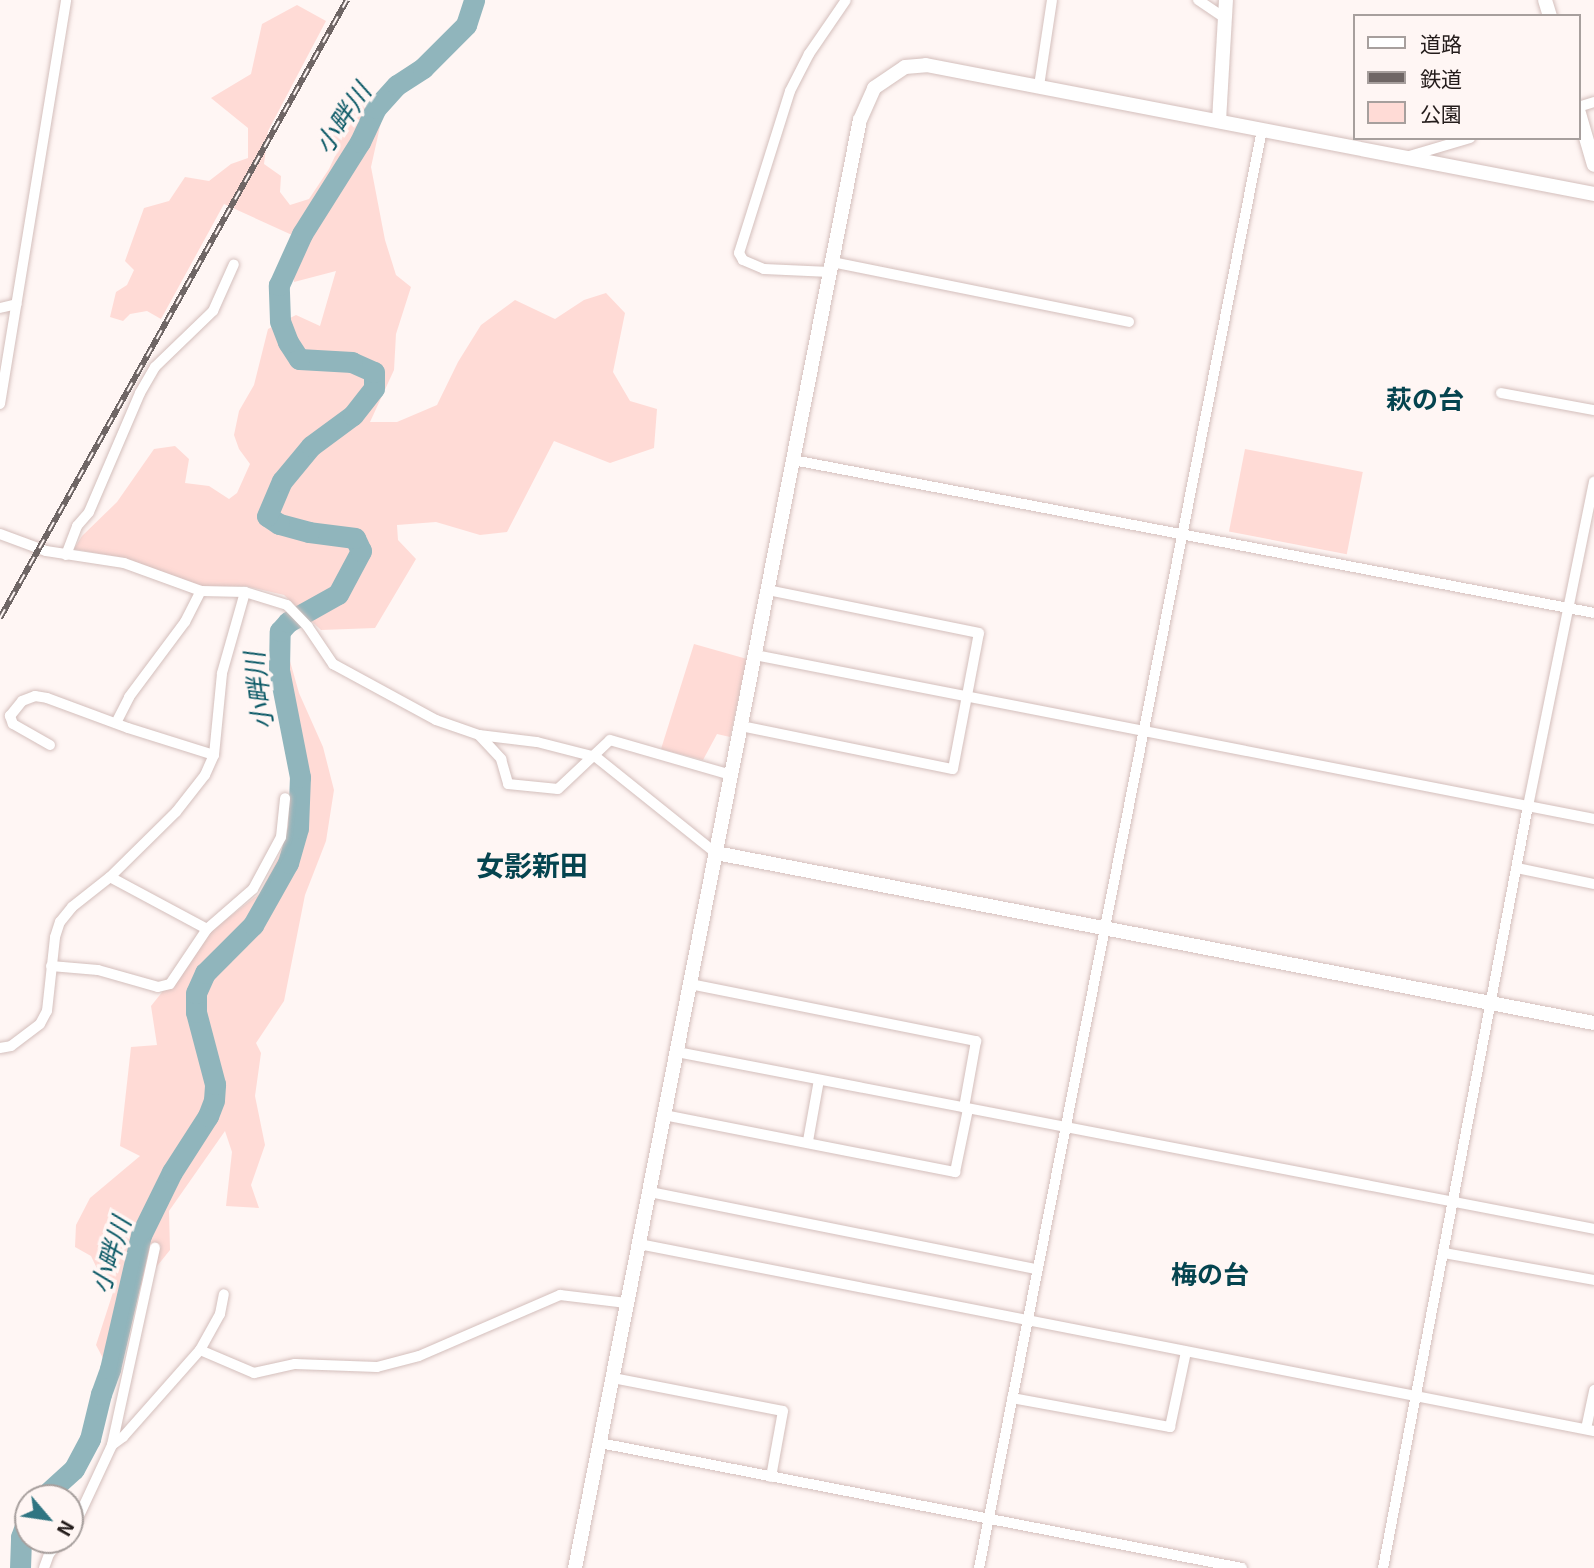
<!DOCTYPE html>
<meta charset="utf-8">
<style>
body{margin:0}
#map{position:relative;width:1594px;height:1568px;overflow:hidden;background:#fff6f4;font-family:"Exo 2","Noto Sans JP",sans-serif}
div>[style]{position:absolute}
.green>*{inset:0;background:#ffdbd6;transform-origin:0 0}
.river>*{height:21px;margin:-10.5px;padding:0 10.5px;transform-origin:10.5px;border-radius:10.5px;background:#90b5bc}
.roads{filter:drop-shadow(0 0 2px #d4bfbc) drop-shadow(0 0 2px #d4bfbc)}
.street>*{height:10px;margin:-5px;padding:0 5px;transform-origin:5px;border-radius:5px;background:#fff}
.secondary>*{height:14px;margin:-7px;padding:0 7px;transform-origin:7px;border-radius:7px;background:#fff}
.rail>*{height:6px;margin-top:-3px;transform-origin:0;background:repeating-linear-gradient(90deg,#fff6f4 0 10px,#6f6665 0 20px);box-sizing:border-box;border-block:2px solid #6f6665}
span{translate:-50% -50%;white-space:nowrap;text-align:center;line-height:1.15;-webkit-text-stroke:7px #fff6f4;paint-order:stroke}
.water-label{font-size:26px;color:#0b5966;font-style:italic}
.neighbourhood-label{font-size:26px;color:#05444f;font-weight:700}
.quarter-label{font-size:28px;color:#05444f;font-weight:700}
.legend{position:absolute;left:1353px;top:14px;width:228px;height:126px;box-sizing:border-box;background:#fff6f4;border:2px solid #a79f9d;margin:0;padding:9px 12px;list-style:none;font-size:21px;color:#241c1b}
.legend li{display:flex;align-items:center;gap:14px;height:35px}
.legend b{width:35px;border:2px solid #a79f9d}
.north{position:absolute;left:14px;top:1484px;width:70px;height:70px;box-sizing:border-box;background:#fff6f4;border:2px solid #a79f9d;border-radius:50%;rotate:119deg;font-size:19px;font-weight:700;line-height:28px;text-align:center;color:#241c1b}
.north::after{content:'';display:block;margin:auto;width:24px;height:32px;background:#2f7582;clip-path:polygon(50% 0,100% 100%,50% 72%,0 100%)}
</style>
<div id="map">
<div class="green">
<div style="clip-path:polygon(297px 5px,326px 21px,268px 131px,264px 164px,281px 176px,280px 192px,290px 205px,309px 199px,329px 169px,336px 154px,329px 142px,348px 111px,361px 100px,373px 101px,383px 113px,371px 167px,385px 240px,396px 275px,411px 287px,396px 334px,394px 370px,370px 422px,397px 422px,437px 405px,458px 362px,481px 325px,515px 300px,555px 319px,584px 300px,606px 293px,625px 313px,613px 372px,630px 401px,657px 409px,654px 448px,610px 463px,554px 441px,507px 532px,480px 535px,436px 522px,397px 525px,398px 540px,416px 559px,375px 628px,321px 630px,284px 595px,245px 586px,199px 587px,124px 558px,74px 549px,82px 536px,117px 502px,154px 449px,175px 446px,189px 459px,185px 483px,209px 486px,229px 499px,237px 493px,250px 464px,239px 449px,234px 435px,239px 411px,254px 385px,268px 329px,296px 315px,320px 326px,336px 271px,294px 282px,292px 235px,224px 204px,161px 319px,147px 311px,130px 314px,123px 321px,110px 317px,116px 292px,127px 285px,134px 270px,125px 261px,144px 208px,169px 201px,185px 177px,209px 181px,231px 164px,248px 158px,248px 128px,211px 98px,251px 74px,262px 24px)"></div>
<div style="left:1245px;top:449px;width:120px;height:84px;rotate:11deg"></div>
<div style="clip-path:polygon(694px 644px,747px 659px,730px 737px,717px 734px,703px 760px,661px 749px)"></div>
<div style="clip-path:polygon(286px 647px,299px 693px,323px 747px,334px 790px,326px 841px,305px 895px,284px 1001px,256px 1043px,261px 1053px,255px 1096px,265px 1145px,251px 1185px,259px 1208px,226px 1206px,232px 1152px,225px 1131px,169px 1211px,170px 1250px,137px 1291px,114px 1379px,96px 1345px,117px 1280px,101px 1277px,91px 1256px,75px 1247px,76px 1225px,90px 1198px,140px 1156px,120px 1146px,131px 1047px,157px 1045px,151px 1006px,210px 932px,259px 894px,290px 835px,296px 735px,286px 686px)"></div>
</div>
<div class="river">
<div style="left:42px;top:1498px;width:43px;rotate:-42.2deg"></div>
<div style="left:74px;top:1469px;width:34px;rotate:-62deg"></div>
<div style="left:90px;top:1439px;width:46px;rotate:-76.3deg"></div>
<div style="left:101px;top:1394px;width:27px;rotate:-70deg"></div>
<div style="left:110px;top:1369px;width:138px;rotate:-77deg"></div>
<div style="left:141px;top:1235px;width:70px;rotate:-63.8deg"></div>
<div style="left:172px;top:1172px;width:67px;rotate:-57.3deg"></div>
<div style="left:208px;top:1116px;width:17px;rotate:-69deg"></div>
<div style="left:214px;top:1100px;width:16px;rotate:-86deg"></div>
<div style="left:215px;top:1084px;width:74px;rotate:-104.8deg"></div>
<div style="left:196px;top:1012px;width:19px;rotate:-90deg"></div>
<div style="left:196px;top:993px;width:22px;rotate:-66deg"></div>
<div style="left:205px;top:973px;width:68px;rotate:-45deg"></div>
<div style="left:253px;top:925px;width:71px;rotate:-60.6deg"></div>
<div style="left:288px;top:863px;width:36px;rotate:-74deg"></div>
<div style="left:298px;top:828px;width:51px;rotate:-87.8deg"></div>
<div style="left:300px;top:777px;width:109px;rotate:-101.1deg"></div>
<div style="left:279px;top:670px;width:39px;rotate:-89deg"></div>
<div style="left:280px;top:631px;width:12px;rotate:-48deg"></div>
<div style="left:288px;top:622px;width:57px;rotate:-29.2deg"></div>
<div style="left:338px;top:594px;width:49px;rotate:-61.9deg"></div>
<div style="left:361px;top:551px;width:14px;rotate:-115deg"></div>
<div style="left:355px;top:538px;width:46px;rotate:-172.6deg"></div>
<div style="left:309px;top:532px;width:31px;rotate:-165deg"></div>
<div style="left:279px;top:524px;width:14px;rotate:-146deg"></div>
<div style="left:267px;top:516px;width:38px;rotate:-67deg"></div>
<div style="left:282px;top:481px;width:45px;rotate:-50.4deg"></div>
<div style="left:311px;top:446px;width:52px;rotate:-36.4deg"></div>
<div style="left:353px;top:415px;width:34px;rotate:-52deg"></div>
<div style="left:374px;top:388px;width:16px;rotate:-90deg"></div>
<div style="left:374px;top:372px;width:24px;rotate:-156deg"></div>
<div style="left:352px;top:362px;width:53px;rotate:-176.8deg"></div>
<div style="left:299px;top:359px;width:20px;rotate:-123deg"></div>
<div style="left:288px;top:342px;width:22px;rotate:-111deg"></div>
<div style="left:280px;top:321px;width:36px;rotate:-92deg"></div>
<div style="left:279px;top:285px;width:56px;rotate:-65.7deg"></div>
<div style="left:302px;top:234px;width:109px;rotate:-57.8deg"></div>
<div style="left:360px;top:142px;width:38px;rotate:-65deg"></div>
<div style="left:376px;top:108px;width:31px;rotate:-48deg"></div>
<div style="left:397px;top:85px;width:31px;rotate:-33deg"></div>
<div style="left:423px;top:68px;width:61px;rotate:-45deg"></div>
<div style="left:466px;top:25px;width:26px;rotate:-72deg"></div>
<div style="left:20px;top:1568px;width:31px;rotate:-88deg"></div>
<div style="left:21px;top:1537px;width:20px;rotate:-70deg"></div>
</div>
<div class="roads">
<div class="street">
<div style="left:1198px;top:0;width:32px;rotate:34deg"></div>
<div style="left:1039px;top:86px;width:87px;rotate:-81.4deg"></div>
<div style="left:1578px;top:107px;width:17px;rotate:-17deg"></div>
<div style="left:1406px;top:157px;width:67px;rotate:-16.5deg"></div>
<div style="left:832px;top:262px;width:303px;rotate:11.4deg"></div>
<div style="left:830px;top:272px;width:66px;rotate:-177.4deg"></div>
<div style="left:764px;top:269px;width:23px;rotate:-157deg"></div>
<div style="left:743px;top:260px;width:8px;rotate:-120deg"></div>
<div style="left:739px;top:253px;width:170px;rotate:-72.5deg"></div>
<div style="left:790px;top:91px;width:42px;rotate:-62.8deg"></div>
<div style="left:809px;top:54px;width:65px;rotate:-55.6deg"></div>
<div style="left:0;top:308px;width:17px;rotate:-13deg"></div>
<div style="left:1501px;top:393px;width:95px;rotate:10.4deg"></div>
<div style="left:0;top:404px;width:409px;rotate:-80.7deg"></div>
<div style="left:793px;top:460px;width:815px;rotate:10.81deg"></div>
<div style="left:0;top:534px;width:49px;rotate:20.3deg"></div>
<div style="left:46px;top:551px;width:79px;rotate:8.7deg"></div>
<div style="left:124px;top:563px;width:82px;rotate:20deg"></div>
<div style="left:201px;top:591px;width:44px;rotate:1.3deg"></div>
<div style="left:245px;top:592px;width:44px;rotate:17.2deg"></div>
<div style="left:287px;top:605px;width:30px;rotate:46deg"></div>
<div style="left:308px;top:627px;width:45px;rotate:56deg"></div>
<div style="left:333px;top:664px;width:117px;rotate:28.5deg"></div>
<div style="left:436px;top:720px;width:46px;rotate:19.2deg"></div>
<div style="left:479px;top:735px;width:58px;rotate:6.9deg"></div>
<div style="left:537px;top:742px;width:61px;rotate:14.3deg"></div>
<div style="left:596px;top:757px;width:154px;rotate:38.7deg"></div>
<div style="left:66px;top:555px;width:31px;rotate:-69deg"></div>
<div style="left:77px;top:526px;width:18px;rotate:-49deg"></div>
<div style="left:89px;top:512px;width:129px;rotate:-66.8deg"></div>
<div style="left:140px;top:393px;width:30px;rotate:-60deg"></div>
<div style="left:155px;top:367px;width:81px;rotate:-44deg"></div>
<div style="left:213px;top:311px;width:51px;rotate:-65.9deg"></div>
<div style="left:755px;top:655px;width:855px;rotate:11.06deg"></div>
<div style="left:116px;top:723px;width:29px;rotate:-63deg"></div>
<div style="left:129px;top:697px;width:94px;rotate:-53.3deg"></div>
<div style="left:185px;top:622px;width:35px;rotate:-63deg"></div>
<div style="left:741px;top:726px;width:216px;rotate:11.5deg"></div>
<div style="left:953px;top:769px;width:138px;rotate:-79.2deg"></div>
<div style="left:979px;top:633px;width:215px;rotate:-168.5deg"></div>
<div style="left:479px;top:735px;width:33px;rotate:47deg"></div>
<div style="left:501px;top:759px;width:26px;rotate:74deg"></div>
<div style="left:508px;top:784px;width:50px;rotate:5.7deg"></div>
<div style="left:558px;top:789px;width:71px;rotate:-43.3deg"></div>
<div style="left:610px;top:740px;width:126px;rotate:16.1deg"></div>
<div style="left:50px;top:745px;width:43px;rotate:-150.4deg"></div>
<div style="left:13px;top:724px;width:9px;rotate:-111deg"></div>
<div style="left:10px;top:716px;width:19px;rotate:-51deg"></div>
<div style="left:22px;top:701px;width:14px;rotate:-21deg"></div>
<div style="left:35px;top:696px;width:12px;rotate:9deg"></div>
<div style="left:47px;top:698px;width:86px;rotate:20.3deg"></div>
<div style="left:128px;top:728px;width:90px;rotate:17.4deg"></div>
<div style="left:1517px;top:868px;width:79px;rotate:11.7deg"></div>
<div style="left:110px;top:877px;width:110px;rotate:28.2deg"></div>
<div style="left:51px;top:966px;width:47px;rotate:4.9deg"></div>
<div style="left:98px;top:970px;width:62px;rotate:15.8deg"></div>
<div style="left:158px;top:987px;width:12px;rotate:-14deg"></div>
<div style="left:170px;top:984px;width:66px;rotate:-56.1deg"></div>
<div style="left:207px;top:929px;width:61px;rotate:-41deg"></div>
<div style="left:253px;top:889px;width:59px;rotate:-61.7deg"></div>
<div style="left:281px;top:837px;width:39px;rotate:-84deg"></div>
<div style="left:690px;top:984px;width:292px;rotate:11.3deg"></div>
<div style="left:976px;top:1041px;width:68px;rotate:100.2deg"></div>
<div style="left:0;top:1048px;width:11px;rotate:-10deg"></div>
<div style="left:11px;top:1046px;width:36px;rotate:-37deg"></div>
<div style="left:40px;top:1024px;width:15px;rotate:-62deg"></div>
<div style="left:47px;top:1011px;width:74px;rotate:-83.8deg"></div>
<div style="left:55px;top:937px;width:16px;rotate:-72deg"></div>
<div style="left:60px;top:922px;width:19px;rotate:-51deg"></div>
<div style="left:72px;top:907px;width:48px;rotate:-38.3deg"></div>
<div style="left:110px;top:877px;width:93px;rotate:-44.6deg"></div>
<div style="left:176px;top:812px;width:47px;rotate:-51.9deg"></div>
<div style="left:205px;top:775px;width:22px;rotate:-66deg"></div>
<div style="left:214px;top:755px;width:82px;rotate:-84.4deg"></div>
<div style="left:222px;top:673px;width:84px;rotate:-74.1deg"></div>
<div style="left:677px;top:1052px;width:934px;rotate:10.92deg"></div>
<div style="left:664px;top:1115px;width:297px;rotate:11.1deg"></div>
<div style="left:955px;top:1172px;width:64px;rotate:-78.3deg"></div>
<div style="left:808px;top:1141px;width:62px;rotate:-79.8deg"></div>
<div style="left:650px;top:1192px;width:395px;rotate:11.3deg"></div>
<div style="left:639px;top:1244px;width:973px;rotate:11.08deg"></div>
<div style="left:1444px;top:1253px;width:152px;rotate:10.2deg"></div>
<div style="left:200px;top:1350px;width:59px;rotate:23.1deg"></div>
<div style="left:254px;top:1373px;width:42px;rotate:-12.4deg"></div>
<div style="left:295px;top:1364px;width:82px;rotate:2.1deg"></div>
<div style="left:377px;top:1367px;width:43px;rotate:-14.7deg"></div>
<div style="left:419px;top:1356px;width:154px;rotate:-23.4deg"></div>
<div style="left:560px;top:1295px;width:67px;rotate:6.8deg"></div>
<div style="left:613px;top:1378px;width:173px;rotate:11deg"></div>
<div style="left:783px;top:1411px;width:67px;rotate:100.3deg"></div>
<div style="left:1012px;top:1398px;width:161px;rotate:10.4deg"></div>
<div style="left:1170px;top:1427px;width:77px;rotate:-78deg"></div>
<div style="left:1586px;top:1429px;width:40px;rotate:-78deg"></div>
<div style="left:600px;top:1443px;width:654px;rotate:11.02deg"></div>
<div style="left:112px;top:1445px;width:14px;rotate:-36deg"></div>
<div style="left:123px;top:1437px;width:116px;rotate:-48.5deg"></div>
<div style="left:200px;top:1350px;width:41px;rotate:-60.9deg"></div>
<div style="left:220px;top:1314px;width:20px;rotate:-79deg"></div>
<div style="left:70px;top:1529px;width:14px;rotate:-54deg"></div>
<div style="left:78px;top:1518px;width:81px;rotate:-65deg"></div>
<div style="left:112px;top:1445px;width:202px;rotate:-77.7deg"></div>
<div style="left:44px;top:1568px;width:15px;rotate:-70deg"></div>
<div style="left:49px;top:1554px;width:18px;rotate:-49deg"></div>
<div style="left:979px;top:1568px;width:1466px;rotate:-78.87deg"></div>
<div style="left:1383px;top:1568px;width:776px;rotate:-79.23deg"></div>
<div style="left:1528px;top:806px;width:331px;rotate:-78.5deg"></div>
</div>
<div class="secondary">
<div style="left:1545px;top:0;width:17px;rotate:73deg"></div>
<div style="left:1578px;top:110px;width:57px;rotate:73.8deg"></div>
<div style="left:1219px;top:121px;width:121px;rotate:-86.7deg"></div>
<div style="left:716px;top:853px;width:894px;rotate:10.96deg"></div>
<div style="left:575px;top:1568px;width:1476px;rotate:-78.87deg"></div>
<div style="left:860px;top:120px;width:35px;rotate:-66deg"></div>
<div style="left:874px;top:88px;width:37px;rotate:-34deg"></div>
<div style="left:905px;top:67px;width:21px;rotate:-5deg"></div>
<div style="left:926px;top:65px;width:680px;rotate:10.93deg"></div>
</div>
</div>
<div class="rail">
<div style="left:0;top:618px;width:709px;rotate:-60.69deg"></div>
</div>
<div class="water-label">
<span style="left:342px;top:118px;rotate:-56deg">小畔川</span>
<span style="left:258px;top:691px;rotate:-97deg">小畔川</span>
<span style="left:110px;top:1255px;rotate:-73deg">小畔川</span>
</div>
<div class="neighbourhood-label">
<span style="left:1425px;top:399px">萩の台</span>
<span style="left:1210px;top:1274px">梅の台</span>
</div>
<div class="quarter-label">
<span style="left:532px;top:865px">女影新田</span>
</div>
<ul class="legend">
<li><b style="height:9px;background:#fff"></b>道路</li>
<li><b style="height:9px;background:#6f6665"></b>鉄道</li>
<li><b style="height:19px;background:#ffdbd6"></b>公園</li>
</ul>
<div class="north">N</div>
</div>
